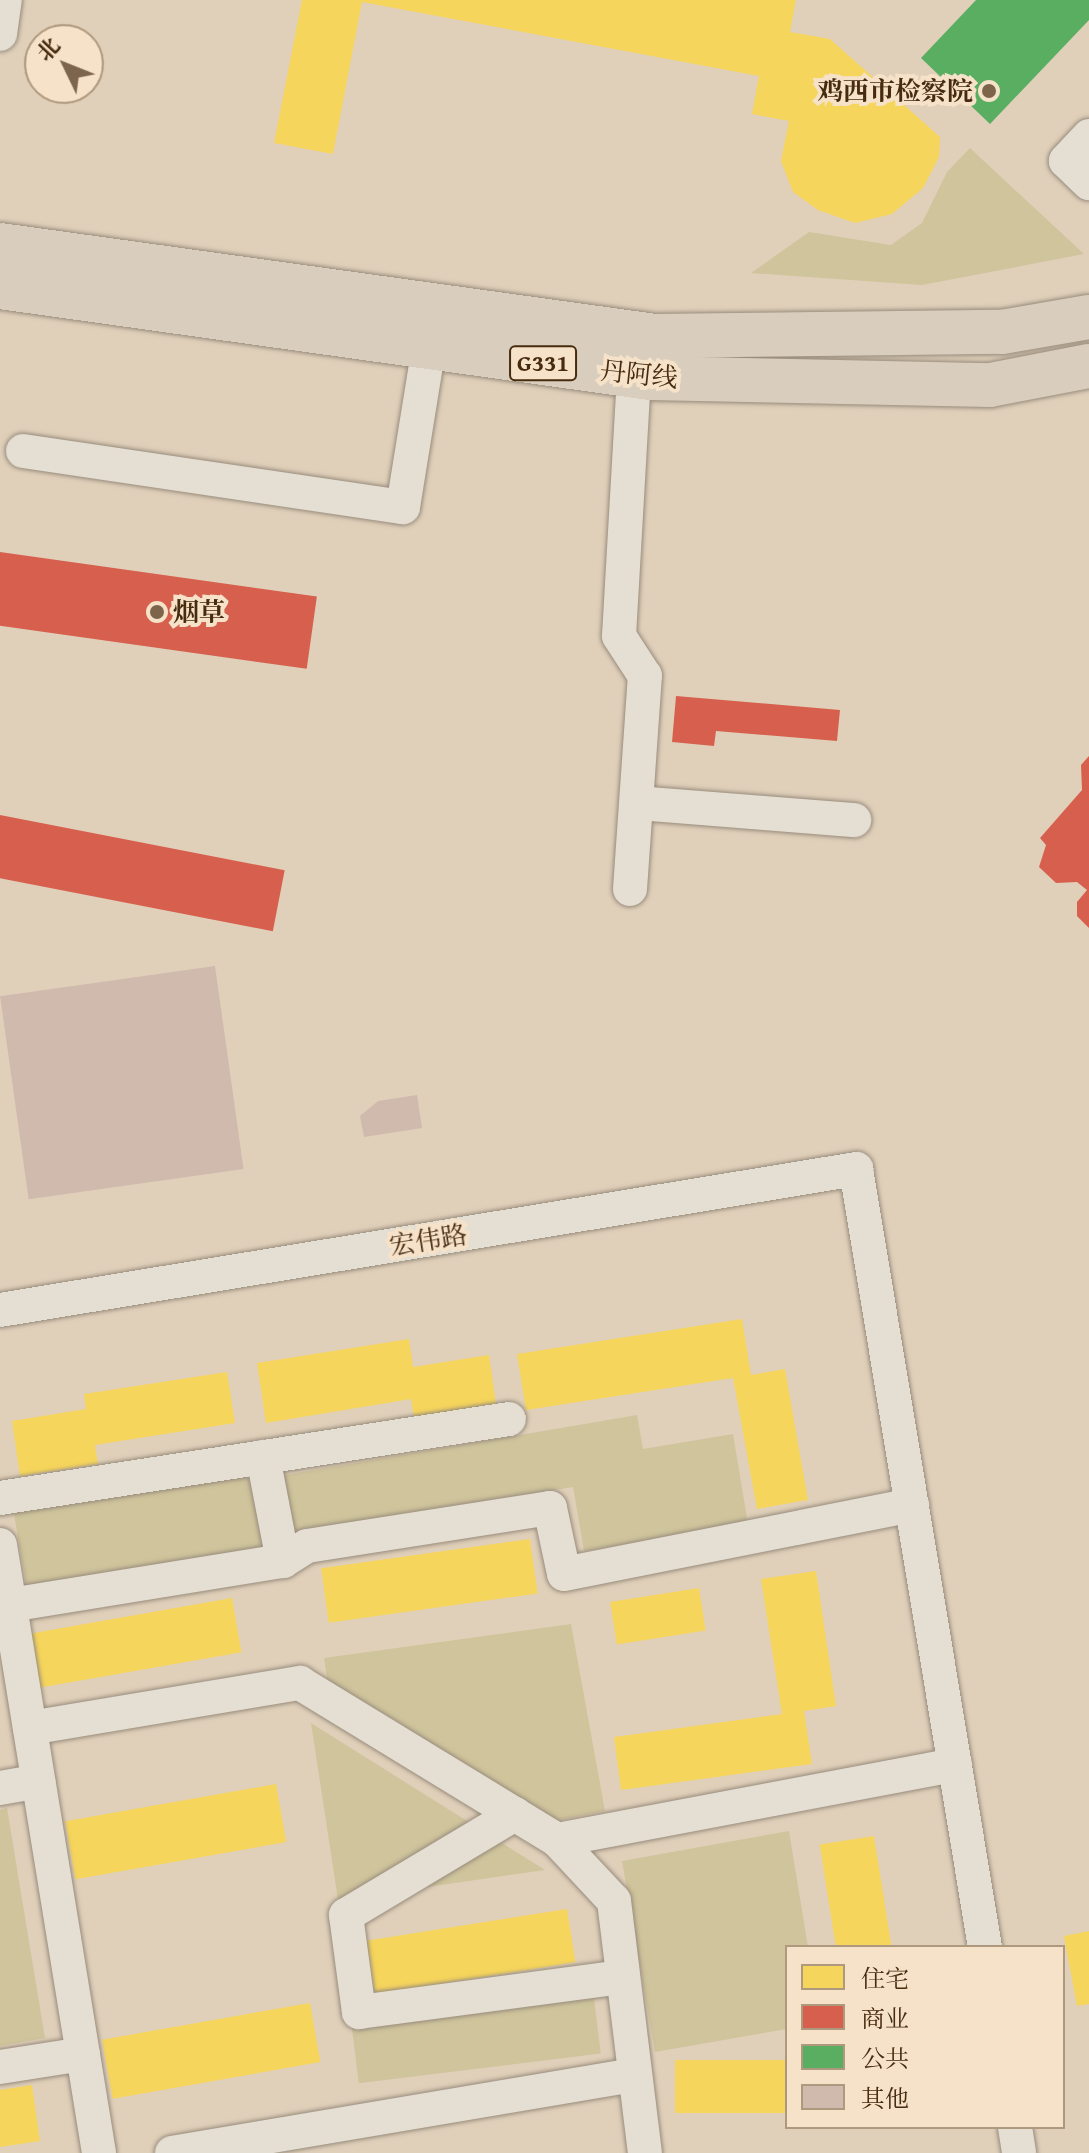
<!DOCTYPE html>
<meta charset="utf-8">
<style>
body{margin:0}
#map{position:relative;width:1089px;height:2153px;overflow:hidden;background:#e0d0ba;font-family:"Gentium Book Plus","Noto Serif SC",serif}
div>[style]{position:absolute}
.green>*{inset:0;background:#cfc49c;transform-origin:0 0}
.homes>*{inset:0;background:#f6d55c;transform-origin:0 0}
.shops>*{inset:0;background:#d6604d;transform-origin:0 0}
.public>*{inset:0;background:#5aae61}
.building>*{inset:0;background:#d0b9ad;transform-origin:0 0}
.roads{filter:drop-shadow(0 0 2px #988c7c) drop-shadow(0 0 2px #988c7c)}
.minor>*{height:34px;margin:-17px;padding:0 17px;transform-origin:17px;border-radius:17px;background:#e5ded3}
.highway>*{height:44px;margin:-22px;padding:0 22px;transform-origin:22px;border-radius:22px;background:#d9cebe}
.dots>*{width:22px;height:22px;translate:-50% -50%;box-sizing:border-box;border:4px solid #f5e2c8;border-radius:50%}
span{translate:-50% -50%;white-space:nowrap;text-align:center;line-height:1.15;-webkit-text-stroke:8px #f5e2c8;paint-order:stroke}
.shield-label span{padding:2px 6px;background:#f5e2c8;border:2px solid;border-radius:6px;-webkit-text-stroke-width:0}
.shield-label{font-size:24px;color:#462b0f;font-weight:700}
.poi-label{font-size:26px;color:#462b0f;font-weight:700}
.right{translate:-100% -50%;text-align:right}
.left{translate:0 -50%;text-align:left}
.street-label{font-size:26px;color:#462b0f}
.legend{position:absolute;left:785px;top:1945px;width:280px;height:184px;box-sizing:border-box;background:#f5e2c8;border:2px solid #af997e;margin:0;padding:10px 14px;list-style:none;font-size:24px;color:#462b0f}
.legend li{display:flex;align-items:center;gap:16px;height:40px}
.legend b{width:40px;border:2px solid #af997e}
.north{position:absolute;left:24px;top:24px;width:80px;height:80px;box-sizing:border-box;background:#f5e2c8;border:2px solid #af997e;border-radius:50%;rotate:313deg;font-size:22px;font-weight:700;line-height:32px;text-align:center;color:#462b0f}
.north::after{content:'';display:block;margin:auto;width:28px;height:36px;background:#7c654b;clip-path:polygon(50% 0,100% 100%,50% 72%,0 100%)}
</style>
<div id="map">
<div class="green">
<div style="clip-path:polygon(970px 148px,1084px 254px,922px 285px,751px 273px,809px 232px,891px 245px,922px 223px,947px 172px)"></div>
<div style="clip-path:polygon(637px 1415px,643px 1449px,733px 1434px,748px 1524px,584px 1551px,573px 1487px,289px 1536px,279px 1476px)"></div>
<div style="left:252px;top:1471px;width:82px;height:242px;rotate:80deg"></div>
<div style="clip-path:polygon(571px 1624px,605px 1811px,554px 1821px,327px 1679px,324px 1658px)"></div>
<div style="clip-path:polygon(311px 1723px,545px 1870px,338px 1900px)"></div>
<div style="clip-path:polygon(7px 1808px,45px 2038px,0 2046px,0 1810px)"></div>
<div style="clip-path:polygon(789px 1831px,808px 1947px,787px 1947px,787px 2029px,655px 2052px,622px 1861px)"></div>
<div style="left:594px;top:1998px;width:56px;height:244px;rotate:83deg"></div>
</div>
<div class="homes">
<div style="clip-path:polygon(302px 0,796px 0,790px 32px,830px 39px,940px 137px,939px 157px,923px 188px,892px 214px,855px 223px,818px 210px,793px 192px,781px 161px,789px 121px,752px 114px,759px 76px,362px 2px,333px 154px,274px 143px)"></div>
<div style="clip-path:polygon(742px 1319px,751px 1375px,785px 1369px,808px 1500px,757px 1509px,733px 1378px,526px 1410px,517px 1354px)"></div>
<div style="clip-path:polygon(409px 1339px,413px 1367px,489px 1355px,496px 1404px,414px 1418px,411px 1399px,266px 1423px,257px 1363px)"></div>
<div style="clip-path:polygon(227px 1372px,235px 1423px,95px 1445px,98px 1464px,20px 1476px,12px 1421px,86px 1409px,84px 1394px)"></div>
<div style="left:530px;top:1539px;width:55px;height:211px;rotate:82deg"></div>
<div style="clip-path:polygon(816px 1571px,836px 1706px,804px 1711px,812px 1764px,621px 1790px,614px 1737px,782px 1714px,761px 1579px)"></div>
<div style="left:699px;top:1588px;width:43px;height:90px;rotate:81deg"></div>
<div style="left:232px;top:1598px;width:55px;height:207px;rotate:80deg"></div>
<div style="left:276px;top:1784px;width:59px;height:214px;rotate:80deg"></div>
<div style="left:874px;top:1836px;width:112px;height:55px;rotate:81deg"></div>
<div style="left:567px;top:1909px;width:54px;height:203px;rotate:81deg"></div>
<div style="clip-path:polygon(1089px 1931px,1089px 2004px,1077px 2006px,1064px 1936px)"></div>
<div style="left:310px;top:2003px;width:60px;height:211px;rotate:80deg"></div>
<div style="left:787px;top:2060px;width:53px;height:112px;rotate:90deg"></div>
<div style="clip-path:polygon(32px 2085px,40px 2141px,0 2147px,0 2090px)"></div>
</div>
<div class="shops">
<div style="left:0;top:552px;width:320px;height:73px;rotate:8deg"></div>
<div style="clip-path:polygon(676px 696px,840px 710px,837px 741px,716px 731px,714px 746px,672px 742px)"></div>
<div style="clip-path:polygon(1089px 756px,1089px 928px,1077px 916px,1077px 902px,1087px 890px,1077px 882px,1056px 883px,1039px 867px,1046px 845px,1040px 838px,1082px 790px,1081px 765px)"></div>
<div style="left:0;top:815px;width:290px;height:62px;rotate:11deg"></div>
</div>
<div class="public">
<div style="clip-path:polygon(976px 0,1089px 0,1089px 20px,990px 124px,921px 58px)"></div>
</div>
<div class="building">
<div style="left:215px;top:966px;width:205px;height:217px;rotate:82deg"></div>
<div style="clip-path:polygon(417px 1095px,422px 1128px,364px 1137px,360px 1116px,378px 1101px)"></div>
</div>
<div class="roads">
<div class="minor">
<div style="left:0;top:34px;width:34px;rotate:-82deg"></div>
<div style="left:1089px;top:136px;width:34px;rotate:133deg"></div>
<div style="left:1066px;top:161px;width:32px;rotate:44deg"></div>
<div style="left:23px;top:451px;width:384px;rotate:8.4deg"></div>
<div style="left:403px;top:507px;width:162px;rotate:-80.8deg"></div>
<div style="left:637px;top:803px;width:218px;rotate:4.5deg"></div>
<div style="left:630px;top:889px;width:214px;rotate:-86deg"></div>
<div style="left:645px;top:676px;width:48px;rotate:-123deg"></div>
<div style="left:619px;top:636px;width:260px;rotate:-86.7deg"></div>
<div style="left:0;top:1310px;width:868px;rotate:-9.35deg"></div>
<div style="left:856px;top:1169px;width:789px;rotate:80.59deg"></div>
<div style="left:263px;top:1457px;width:106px;rotate:79.1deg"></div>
<div style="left:0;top:1498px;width:515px;rotate:-8.82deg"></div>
<div style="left:0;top:1545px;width:616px;rotate:80.75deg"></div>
<div style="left:10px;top:1605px;width:277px;rotate:-9.2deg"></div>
<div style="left:283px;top:1561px;width:28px;rotate:-32deg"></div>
<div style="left:307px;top:1546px;width:246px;rotate:-8.9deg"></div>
<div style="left:550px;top:1508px;width:67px;rotate:78deg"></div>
<div style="left:564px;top:1574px;width:355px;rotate:-11.2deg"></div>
<div style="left:30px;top:1728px;width:274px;rotate:-9.5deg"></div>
<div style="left:300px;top:1683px;width:301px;rotate:31.4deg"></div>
<div style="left:557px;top:1840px;width:83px;rotate:46.9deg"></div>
<div style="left:614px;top:1901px;width:254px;rotate:83deg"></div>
<div style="left:0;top:1788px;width:39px;rotate:-10deg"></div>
<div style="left:515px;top:1814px;width:197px;rotate:149.1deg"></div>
<div style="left:346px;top:1915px;width:98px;rotate:82.4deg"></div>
<div style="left:359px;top:2012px;width:266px;rotate:-7.6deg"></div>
<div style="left:557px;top:1840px;width:405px;rotate:-10.7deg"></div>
<div style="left:0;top:2067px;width:84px;rotate:-8.9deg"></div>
<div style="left:1015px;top:2127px;width:26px;rotate:81deg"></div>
<div style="left:172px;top:2153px;width:469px;rotate:-9.6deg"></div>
</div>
<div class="highway">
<div style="left:0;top:245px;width:661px;rotate:7.91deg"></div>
<div style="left:655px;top:336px;width:347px;rotate:-0.7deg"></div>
<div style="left:1002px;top:332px;width:88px;rotate:-9.8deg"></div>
<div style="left:0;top:287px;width:656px;rotate:7.97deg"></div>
<div style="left:650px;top:378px;width:340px;rotate:1.2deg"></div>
<div style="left:990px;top:385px;width:101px;rotate:-10.9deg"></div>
</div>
</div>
<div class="dots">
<div style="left:989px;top:91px;background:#7c654b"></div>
<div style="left:157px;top:612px;background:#7c654b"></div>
</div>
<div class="shield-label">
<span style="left:543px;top:363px">G331</span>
</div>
<div class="poi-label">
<span class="right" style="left:973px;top:91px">鸡西市检察院</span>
<span class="left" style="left:173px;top:612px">烟草</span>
</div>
<div class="street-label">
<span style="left:639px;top:374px;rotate:6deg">丹阿线</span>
<span style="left:428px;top:1240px;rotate:-9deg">宏伟路</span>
</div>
<ul class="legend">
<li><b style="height:22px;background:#f6d55c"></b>住宅</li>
<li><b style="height:22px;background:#d6604d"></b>商业</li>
<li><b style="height:22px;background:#5aae61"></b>公共</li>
<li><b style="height:22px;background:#d0b9ad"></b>其他</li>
</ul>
<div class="north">北</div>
</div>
